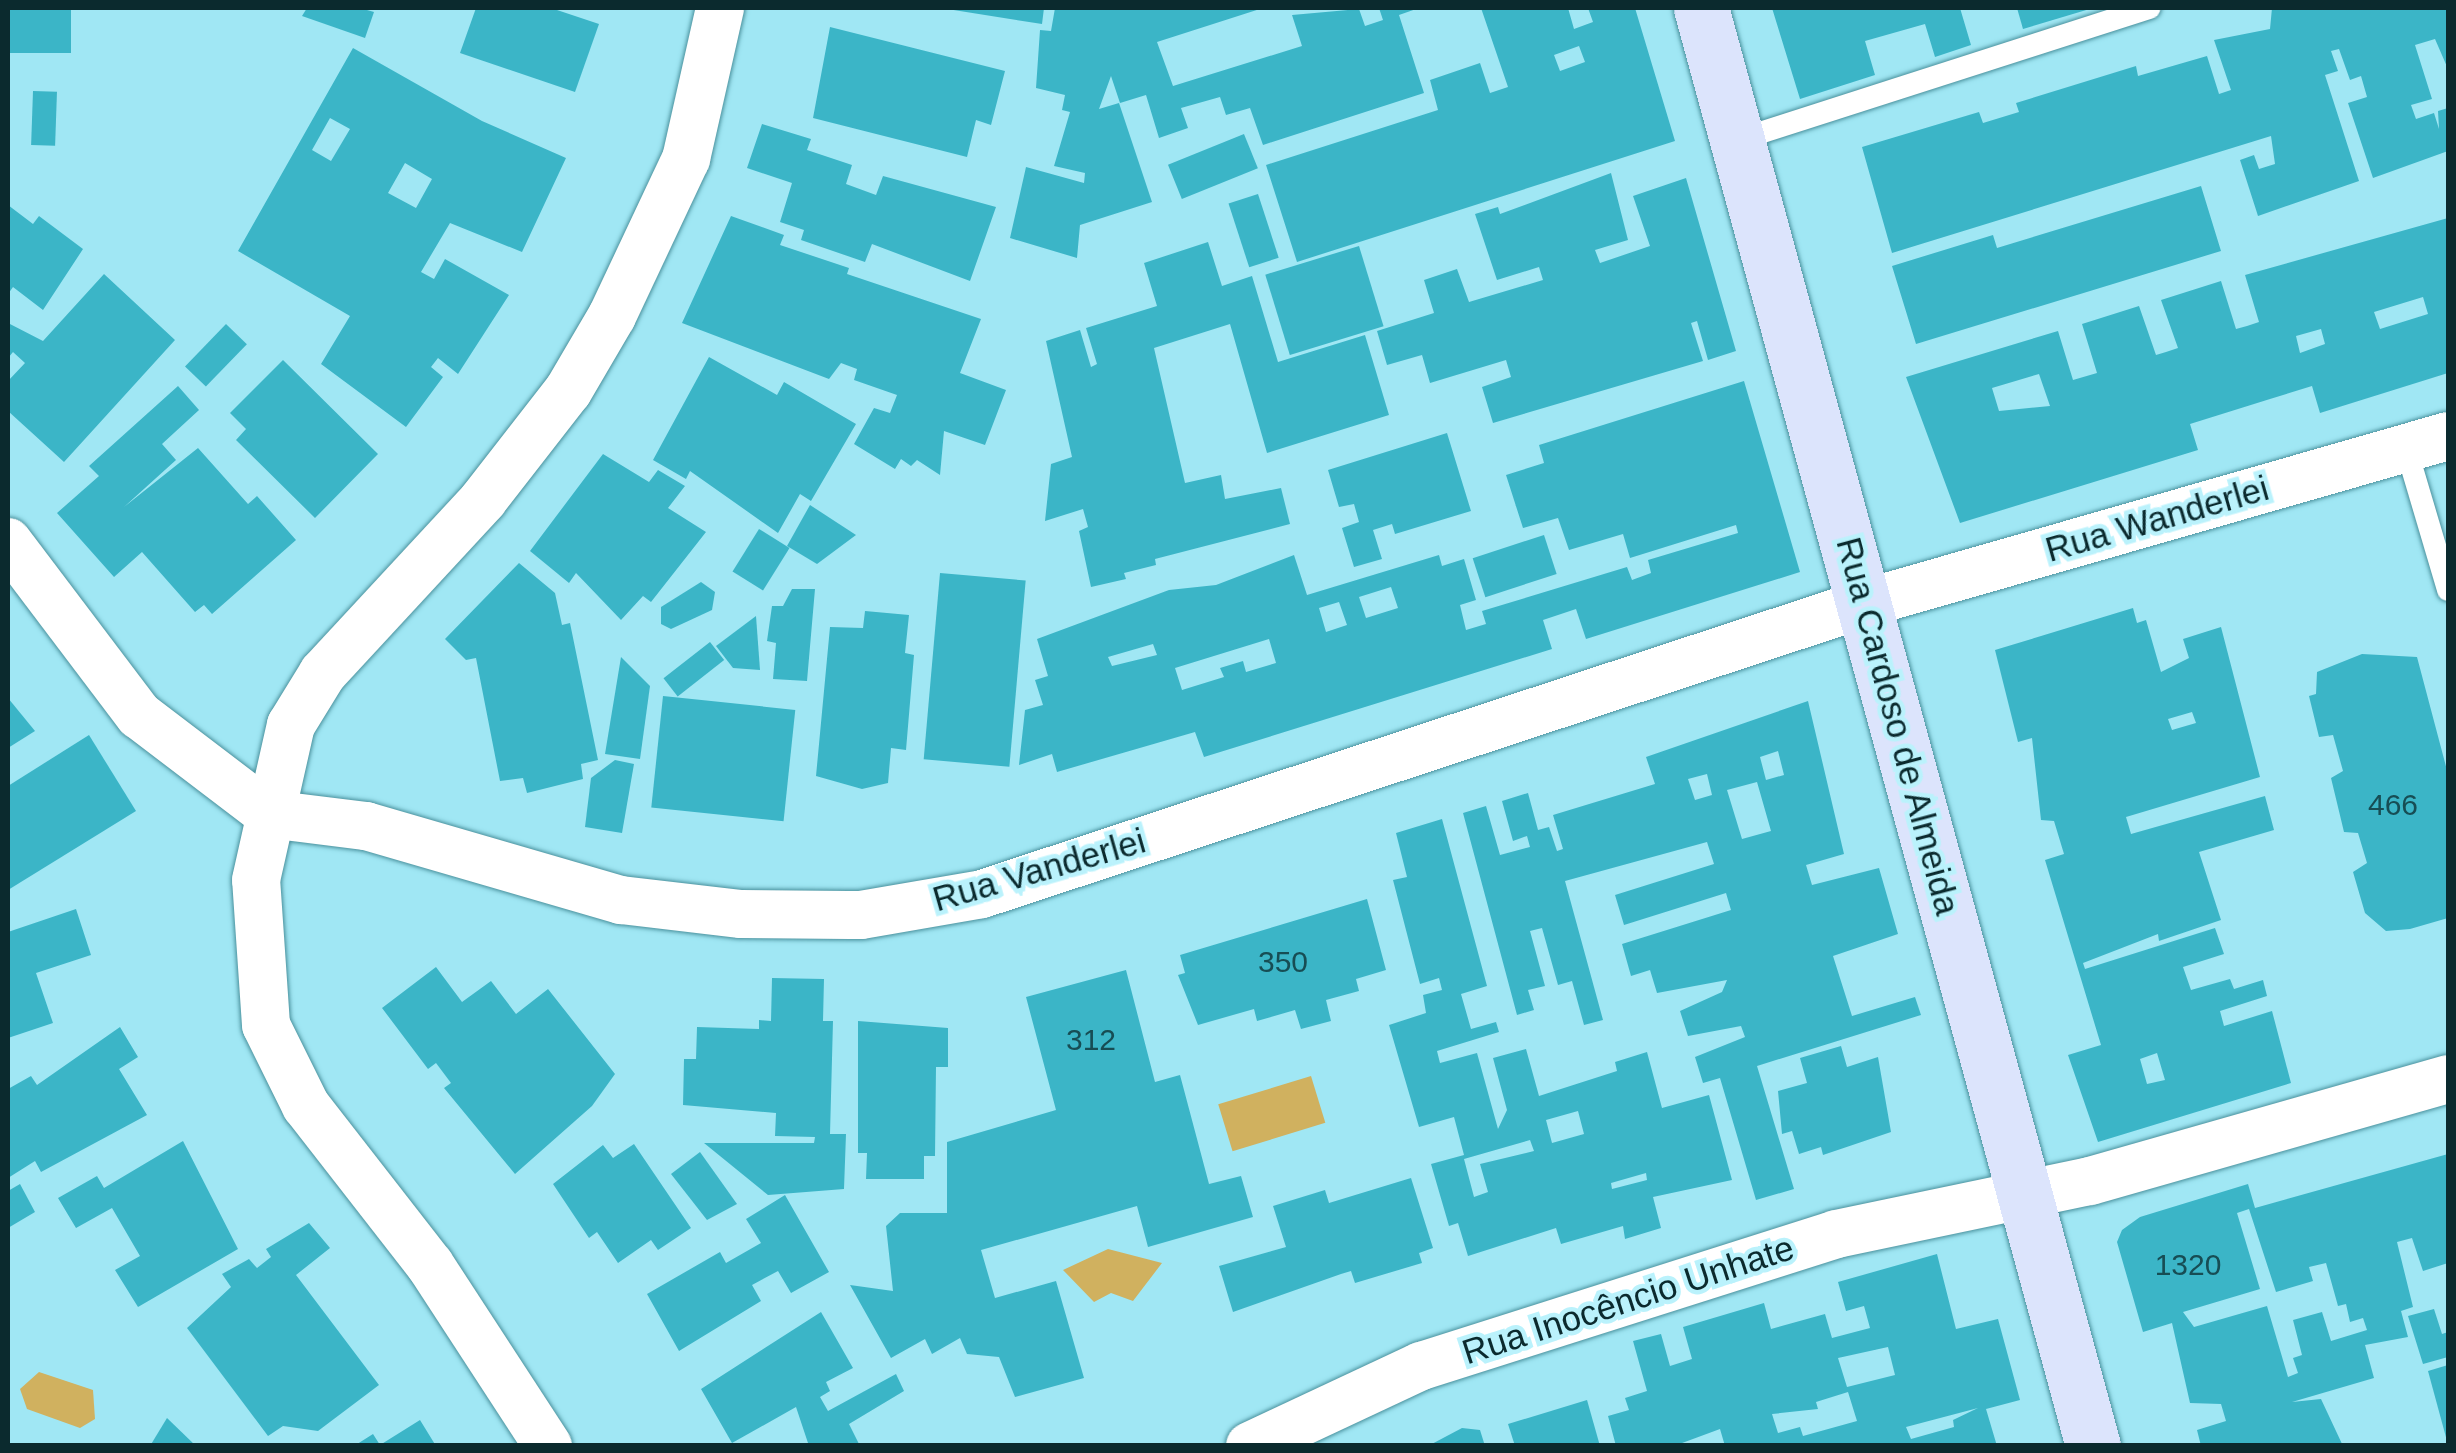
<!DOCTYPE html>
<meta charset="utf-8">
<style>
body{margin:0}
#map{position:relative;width:2456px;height:1453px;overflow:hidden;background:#a0e7f4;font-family:Helvetica,sans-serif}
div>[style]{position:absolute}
.water>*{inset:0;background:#d0b15f;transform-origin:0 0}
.building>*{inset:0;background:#3bb5c7;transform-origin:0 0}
.roads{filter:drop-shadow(0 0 2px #4a919d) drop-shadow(0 0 2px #4a919d)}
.service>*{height:22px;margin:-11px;padding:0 11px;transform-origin:11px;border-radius:11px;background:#fff}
.minor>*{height:48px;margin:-24px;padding:0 24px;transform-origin:24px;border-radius:24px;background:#fff}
.secondary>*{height:55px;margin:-27.5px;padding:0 27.5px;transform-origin:27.5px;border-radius:27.5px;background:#dce4fc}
span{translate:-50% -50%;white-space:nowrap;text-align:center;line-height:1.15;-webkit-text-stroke:9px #baf2fc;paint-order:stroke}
.number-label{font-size:30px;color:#174d54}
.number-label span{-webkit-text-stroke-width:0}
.street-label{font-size:35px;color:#0b2a2e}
.frame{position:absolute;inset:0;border:10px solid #0b2a2e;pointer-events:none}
</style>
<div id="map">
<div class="water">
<div style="left:1311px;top:1076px;width:49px;height:97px;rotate:73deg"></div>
<div style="clip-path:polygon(1108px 1249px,1162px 1263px,1133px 1301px,1111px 1293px,1094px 1302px,1063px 1270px)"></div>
<div style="clip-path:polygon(39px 1372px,93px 1390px,95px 1419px,80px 1428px,27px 1409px,20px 1389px)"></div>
</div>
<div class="building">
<div style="left:8px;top:8px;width:63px;height:45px"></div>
<div style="clip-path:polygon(307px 8px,360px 8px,374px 12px,365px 38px,302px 16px)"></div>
<div style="clip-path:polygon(476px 8px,551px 8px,599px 24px,575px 92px,460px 53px)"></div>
<div style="clip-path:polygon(941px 8px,1044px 8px,1042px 24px)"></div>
<div style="clip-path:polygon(1055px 8px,1263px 8px,1157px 42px,1173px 86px,1302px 46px,1292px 15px,1359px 9px,1365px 26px,1383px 20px,1379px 8px,1419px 8px,1399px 15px,1424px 93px,1263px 145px,1250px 108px,1226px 115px,1220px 97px,1181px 108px,1188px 128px,1159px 138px,1146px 95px,1120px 103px,1111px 76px,1099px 109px,1119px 103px,1152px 202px,1080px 225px,1077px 258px,1010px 238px,1026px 167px,1084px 183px,1085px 173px,1054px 166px,1070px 112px,1062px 110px,1065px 95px,1036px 88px,1040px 30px,1051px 31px)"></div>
<div style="clip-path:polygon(evenodd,1481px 8px,1568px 8px,1574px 29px,1593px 22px,1588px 8px,1635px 8px,1675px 141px,1297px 262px,1266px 165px,1438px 110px,1430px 80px,1480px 63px,1490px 93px,1508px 87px,1481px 8px,1579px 46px,1585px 62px,1560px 71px,1554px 55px,1579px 46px)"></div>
<div style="clip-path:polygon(1772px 8px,1960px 8px,1971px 45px,1935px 57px,1925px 24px,1865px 41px,1875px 75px,1800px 99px)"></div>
<div style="clip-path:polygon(2017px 8px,2093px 8px,2023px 29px)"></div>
<div style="clip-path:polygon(2272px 8px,2448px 8px,2448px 69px,2435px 39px,2415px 45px,2432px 99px,2411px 105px,2416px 119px,2434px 113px,2439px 129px,2438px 111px,2448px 108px,2448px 151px,2373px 178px,2348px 103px,2367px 97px,2361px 76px,2350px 80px,2339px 49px,2331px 51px,2338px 71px,2325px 75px,2359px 181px,2258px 216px,2240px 160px,2254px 155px,2259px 169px,2275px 164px,2271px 136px,1892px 253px,1862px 147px,1979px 112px,1983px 123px,2019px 112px,2016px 103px,2136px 66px,2138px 76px,2207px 56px,2219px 94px,2231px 90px,2214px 40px,2270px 29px)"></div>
<div style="clip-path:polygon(830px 27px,1005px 71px,991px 125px,976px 120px,967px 157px,813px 118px)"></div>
<div style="clip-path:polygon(evenodd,353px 48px,482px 121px,566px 158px,522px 252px,450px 223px,421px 272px,434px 279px,445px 259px,509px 295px,458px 374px,438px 358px,431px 367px,443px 377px,406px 427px,321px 364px,350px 316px,238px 251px,353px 48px,330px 118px,350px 129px,331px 161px,312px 150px,330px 118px,353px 48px,405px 163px,432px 179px,416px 208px,388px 193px,405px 163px)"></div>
<div style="left:33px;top:91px;width:24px;height:54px;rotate:2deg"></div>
<div style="clip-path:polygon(762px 124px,811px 139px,807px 150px,852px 165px,846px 184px,876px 195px,883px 176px,996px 207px,970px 281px,872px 244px,865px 262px,801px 240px,804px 230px,780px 222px,792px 183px,747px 168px)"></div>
<div style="left:1244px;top:134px;width:37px;height:82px;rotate:68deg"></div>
<div style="clip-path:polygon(1611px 173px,1628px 240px,1595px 250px,1600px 263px,1650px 246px,1633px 196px,1686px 178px,1736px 351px,1708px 360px,1697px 321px,1691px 323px,1703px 361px,1493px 423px,1482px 387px,1511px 377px,1506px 360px,1430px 383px,1422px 355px,1387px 365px,1377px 331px,1434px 313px,1424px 280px,1457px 269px,1469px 302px,1543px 280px,1539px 267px,1497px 280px,1475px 214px,1498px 207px,1500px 214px)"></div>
<div style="clip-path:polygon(2201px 186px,2221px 251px,1916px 344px,1892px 266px,1993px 235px,1997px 248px)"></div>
<div style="left:1258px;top:194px;width:67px;height:31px;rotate:72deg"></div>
<div style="clip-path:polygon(8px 205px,33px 224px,39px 216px,83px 249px,43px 310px,13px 287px,8px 294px)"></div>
<div style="clip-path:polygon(731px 216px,784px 235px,780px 245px,849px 268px,847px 274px,981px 319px,960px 373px,1006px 390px,985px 445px,944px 431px,940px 475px,917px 460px,911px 466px,901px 459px,895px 469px,854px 444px,874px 408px,890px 413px,897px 395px,854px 380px,857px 369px,841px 363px,829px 379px,682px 323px)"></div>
<div style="clip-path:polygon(evenodd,2448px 218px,2448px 373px,2320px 413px,2312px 386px,2270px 399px,2190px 424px,2198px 450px,1960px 523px,1906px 377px,2058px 331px,2073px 380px,2097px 373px,2082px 324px,2139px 306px,2156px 355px,2166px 352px,2178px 348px,2161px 300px,2221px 281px,2236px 329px,2247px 326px,2259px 322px,2245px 275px,2448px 218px,2423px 297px,2428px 314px,2380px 329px,2374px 312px,2423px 297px,2448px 218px,2321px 329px,2325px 344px,2300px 353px,2296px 336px,2321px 329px,2448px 218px,2039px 374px,2050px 406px,1999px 411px,1992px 388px,2039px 374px)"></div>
<div style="clip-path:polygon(1208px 242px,1222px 286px,1252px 276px,1278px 362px,1365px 335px,1389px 415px,1267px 453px,1230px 324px,1154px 348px,1185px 483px,1221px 475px,1225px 499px,1281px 488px,1290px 524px,1155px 559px,1156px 565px,1124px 573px,1126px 579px,1091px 587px,1079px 531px,1088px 527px,1083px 509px,1045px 521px,1051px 464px,1072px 457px,1046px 341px,1080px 330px,1091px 367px,1097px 364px,1086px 328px,1157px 306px,1144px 263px)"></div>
<div style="left:1359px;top:246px;width:84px;height:98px;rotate:73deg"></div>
<div style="clip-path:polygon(104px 274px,175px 340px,64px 462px,8px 411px,8px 381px,25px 363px,13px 352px,8px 358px,8px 323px,43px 341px)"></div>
<div style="left:226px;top:324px;width:29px;height:59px;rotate:44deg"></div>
<div style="clip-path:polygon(709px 357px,777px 395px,784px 382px,856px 424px,811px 501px,800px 494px,778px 533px,690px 471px,686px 479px,653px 460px)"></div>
<div style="clip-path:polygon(283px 360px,378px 454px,315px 518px,236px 440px,246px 429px,230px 413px)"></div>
<div style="clip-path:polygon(evenodd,1744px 381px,1800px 572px,1586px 639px,1576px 609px,1543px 620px,1552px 649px,1204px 757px,1195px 732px,1057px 772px,1052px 754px,1019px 765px,1025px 710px,1043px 705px,1035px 680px,1048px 676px,1037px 639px,1169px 590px,1216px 585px,1294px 555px,1307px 595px,1439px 555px,1442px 566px,1464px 559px,1476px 600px,1460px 605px,1466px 630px,1486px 624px,1482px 611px,1627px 567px,1632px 580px,1651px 573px,1648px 560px,1738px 533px,1736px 525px,1630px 558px,1623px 534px,1569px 550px,1558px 518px,1523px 528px,1506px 475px,1544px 463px,1539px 445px,1744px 381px,1391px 587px,1398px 608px,1366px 618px,1359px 597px,1391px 587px,1744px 381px,1339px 602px,1347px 625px,1326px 632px,1319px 608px,1339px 602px,1744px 381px,1269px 639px,1276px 663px,1246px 672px,1243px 661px,1220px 668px,1224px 677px,1182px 690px,1175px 668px,1269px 639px,1744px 381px,1153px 644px,1157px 655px,1112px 666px,1108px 657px,1153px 644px)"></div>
<div style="clip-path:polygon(178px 386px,199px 410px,162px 444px,176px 460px,124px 507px,198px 448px,248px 504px,257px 496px,296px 540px,212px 614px,204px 605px,195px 612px,142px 552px,114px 577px,57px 513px,99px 476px,89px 466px)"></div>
<div style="clip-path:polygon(1447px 433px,1471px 511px,1395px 534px,1392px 524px,1373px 530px,1382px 559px,1354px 567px,1342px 528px,1359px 522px,1354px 504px,1339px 507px,1328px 470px)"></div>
<div style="clip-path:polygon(603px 454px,649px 482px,658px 470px,685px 486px,668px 508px,706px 532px,651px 602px,643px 596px,621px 620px,576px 573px,569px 583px,530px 551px)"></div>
<div style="clip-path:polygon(810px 505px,856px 535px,817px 564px,787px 546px)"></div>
<div style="left:759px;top:529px;width:36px;height:50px;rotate:32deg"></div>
<div style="left:1544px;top:535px;width:41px;height:75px;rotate:72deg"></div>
<div style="clip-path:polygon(519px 563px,555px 593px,562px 625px,570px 623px,598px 760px,581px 764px,583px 779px,527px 793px,523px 778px,500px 781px,476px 658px,466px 660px,445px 639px)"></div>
<div style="left:940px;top:573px;width:86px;height:187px;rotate:5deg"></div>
<div style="clip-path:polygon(701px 582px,715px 592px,712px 610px,671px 629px,661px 624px,661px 607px)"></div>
<div style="clip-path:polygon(792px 589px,815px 589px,807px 681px,773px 679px,776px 643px,767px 641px,772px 606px,783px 606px)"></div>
<div style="clip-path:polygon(evenodd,2133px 608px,2137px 623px,2146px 620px,2161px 672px,2189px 658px,2183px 639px,2221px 627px,2260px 777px,2126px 817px,2131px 834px,2265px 796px,2274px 830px,2199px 852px,2221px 920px,2159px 941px,2158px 934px,2083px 963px,2085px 969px,2215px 928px,2224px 954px,2183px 967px,2191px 990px,2230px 979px,2234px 989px,2263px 980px,2267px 996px,2220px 1011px,2224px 1026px,2272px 1011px,2291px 1083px,2098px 1142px,2068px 1055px,2101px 1045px,2045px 860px,2064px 854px,2054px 821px,2041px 820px,2032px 738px,2018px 742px,1995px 650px,2133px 608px,2192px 712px,2196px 723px,2172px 730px,2168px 719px,2192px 712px,2133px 608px,2157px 1053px,2165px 1080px,2147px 1084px,2140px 1059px,2157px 1053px)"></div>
<div style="clip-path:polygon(865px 611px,909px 615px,905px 653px,914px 655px,906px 750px,891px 748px,888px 783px,862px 789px,816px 776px,830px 627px,863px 628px)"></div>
<div style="clip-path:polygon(756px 616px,760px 670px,733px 668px,716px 646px)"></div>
<div style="left:710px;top:642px;width:23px;height:59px;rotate:52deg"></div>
<div style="clip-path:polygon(2362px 654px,2417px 657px,2448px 774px,2448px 918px,2410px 929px,2386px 931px,2365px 913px,2353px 872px,2367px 863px,2358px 833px,2344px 832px,2331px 778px,2343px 771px,2333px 735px,2319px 737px,2309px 696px,2316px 694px,2317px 672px)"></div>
<div style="clip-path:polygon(621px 657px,650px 686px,640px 759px,605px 754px)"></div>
<div style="left:663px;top:696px;width:133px;height:112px;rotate:6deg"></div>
<div style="clip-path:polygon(8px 698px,35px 731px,8px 748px)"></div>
<div style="clip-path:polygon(evenodd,1808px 701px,1844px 854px,1806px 865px,1812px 885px,1879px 868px,1898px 934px,1833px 956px,1852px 1016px,1915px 997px,1921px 1015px,1757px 1066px,1794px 1189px,1756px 1200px,1720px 1078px,1703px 1083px,1695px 1057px,1745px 1037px,1741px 1026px,1688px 1036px,1680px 1011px,1722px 992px,1727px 980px,1657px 993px,1650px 970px,1631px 976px,1622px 944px,1731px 910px,1726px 893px,1624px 925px,1615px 895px,1714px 864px,1707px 842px,1565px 881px,1603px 1020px,1584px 1025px,1572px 981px,1558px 985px,1542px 928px,1530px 931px,1545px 986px,1528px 990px,1534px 1010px,1517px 1015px,1463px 813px,1486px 806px,1500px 855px,1530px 847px,1527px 836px,1513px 841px,1502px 801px,1528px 793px,1538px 830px,1549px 827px,1557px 851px,1563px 849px,1553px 815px,1655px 784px,1646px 757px,1808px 701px,1778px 751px,1784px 775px,1766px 780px,1760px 757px,1778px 751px,1808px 701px,1707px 774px,1712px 795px,1695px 800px,1688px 779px,1707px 774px,1808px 701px,1757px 782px,1771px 831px,1742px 839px,1727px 790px,1757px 782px)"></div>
<div style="clip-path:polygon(89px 735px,136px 811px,8px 890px,8px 786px)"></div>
<div style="clip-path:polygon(615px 760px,634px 764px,622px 833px,585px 827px,591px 778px)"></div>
<div style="clip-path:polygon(evenodd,1442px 819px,1487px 986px,1461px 994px,1471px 1029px,1496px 1022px,1499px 1032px,1437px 1051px,1440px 1063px,1477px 1053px,1498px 1129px,1507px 1110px,1493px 1058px,1526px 1049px,1539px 1096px,1617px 1071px,1615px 1062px,1647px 1052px,1662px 1108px,1709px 1095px,1732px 1180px,1653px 1197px,1661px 1228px,1625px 1239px,1623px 1226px,1561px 1244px,1556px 1228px,1468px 1256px,1458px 1223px,1449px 1226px,1431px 1164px,1464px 1155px,1454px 1117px,1419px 1127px,1389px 1025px,1426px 1013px,1423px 995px,1442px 990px,1439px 978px,1420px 984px,1393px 880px,1407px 877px,1396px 833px,1442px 819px,1578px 1111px,1584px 1134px,1552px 1143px,1546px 1120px,1578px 1111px,1442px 819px,1530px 1140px,1534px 1151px,1480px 1164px,1488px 1192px,1474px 1197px,1464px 1159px,1530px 1140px,1442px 819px,1646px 1173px,1647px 1180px,1612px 1189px,1611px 1183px,1646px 1173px)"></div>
<div style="clip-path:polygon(1367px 899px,1386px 970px,1356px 979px,1359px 991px,1326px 1000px,1331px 1021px,1301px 1029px,1295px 1010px,1257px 1021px,1254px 1009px,1198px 1025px,1178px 975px,1185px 973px,1180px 955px)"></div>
<div style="clip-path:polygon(76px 909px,91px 955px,36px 973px,53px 1023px,8px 1038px,8px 932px)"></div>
<div style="clip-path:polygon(436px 967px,462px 1002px,491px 981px,516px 1014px,548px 989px,615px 1074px,592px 1106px,515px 1174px,444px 1088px,451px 1083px,436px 1063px,428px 1069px,382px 1008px)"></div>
<div style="clip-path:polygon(1126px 970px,1155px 1082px,1180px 1075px,1209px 1184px,1241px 1176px,1253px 1217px,1148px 1247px,1137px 1206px,981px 1250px,995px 1298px,1056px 1281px,1084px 1378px,1015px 1397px,999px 1357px,967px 1354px,960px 1338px,932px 1354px,925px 1339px,891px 1358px,850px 1285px,893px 1291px,886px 1226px,900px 1213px,947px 1213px,947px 1142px,1056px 1110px,1026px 997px)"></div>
<div style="clip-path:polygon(772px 978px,824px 979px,823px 1021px,833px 1021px,830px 1134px,846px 1134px,844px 1189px,768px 1195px,704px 1143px,814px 1143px,815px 1137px,775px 1136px,776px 1113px,683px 1105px,684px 1059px,696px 1059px,697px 1027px,759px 1029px,759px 1020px,771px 1021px)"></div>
<div style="clip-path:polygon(858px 1021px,948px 1028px,948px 1067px,936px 1067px,935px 1156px,924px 1156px,924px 1179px,866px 1179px,867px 1153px,858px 1153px)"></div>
<div style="clip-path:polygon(120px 1027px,138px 1057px,119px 1069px,147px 1115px,41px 1172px,35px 1161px,8px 1178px,8px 1089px,31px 1076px,37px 1085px)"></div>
<div style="clip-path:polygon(1841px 1046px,1847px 1067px,1878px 1057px,1891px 1132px,1823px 1155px,1821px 1147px,1799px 1154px,1792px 1131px,1782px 1134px,1778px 1091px,1807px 1083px,1800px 1058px)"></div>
<div style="clip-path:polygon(183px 1141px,238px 1249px,138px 1307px,115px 1270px,140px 1256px,112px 1208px,76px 1228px,58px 1198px,97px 1176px,104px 1188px)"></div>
<div style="clip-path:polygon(634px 1144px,691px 1228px,658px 1250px,651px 1240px,618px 1263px,597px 1232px,589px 1238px,553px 1184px,603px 1145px,613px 1158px)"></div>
<div style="clip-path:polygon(700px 1152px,737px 1204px,707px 1220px,671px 1174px)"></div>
<div style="clip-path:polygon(evenodd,2448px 1154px,2448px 1263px,2423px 1271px,2412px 1238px,2397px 1242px,2413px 1307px,2401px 1311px,2408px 1337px,2365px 1345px,2374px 1378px,2292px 1402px,2321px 1399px,2343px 1446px,2201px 1446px,2197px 1430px,2226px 1421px,2221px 1404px,2190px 1403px,2172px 1323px,2143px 1332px,2117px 1242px,2122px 1230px,2140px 1217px,2248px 1184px,2255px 1208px,2448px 1154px,2249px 1209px,2276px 1292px,2313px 1281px,2309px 1267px,2326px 1263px,2338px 1306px,2346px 1304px,2350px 1322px,2363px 1318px,2367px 1330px,2331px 1341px,2322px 1312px,2293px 1320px,2302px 1355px,2293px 1358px,2298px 1373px,2288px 1377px,2267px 1306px,2194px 1327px,2183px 1312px,2260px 1289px,2237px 1213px,2249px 1209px)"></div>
<div style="clip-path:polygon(1411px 1178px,1433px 1248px,1419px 1253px,1422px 1263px,1355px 1283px,1351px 1271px,1341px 1274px,1233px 1312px,1219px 1266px,1286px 1247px,1273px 1206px,1325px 1190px,1329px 1203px)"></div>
<div style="clip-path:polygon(20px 1184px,35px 1212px,8px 1228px,8px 1191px)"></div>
<div style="clip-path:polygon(785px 1195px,829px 1272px,791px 1293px,778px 1271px,752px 1285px,761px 1301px,679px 1351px,647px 1294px,720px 1252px,726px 1263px,761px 1243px,746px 1219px)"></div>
<div style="clip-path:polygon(309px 1223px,330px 1248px,296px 1275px,379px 1385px,318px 1431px,283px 1426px,268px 1436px,187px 1328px,231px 1287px,222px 1274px,249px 1259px,257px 1268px,271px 1257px,266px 1249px)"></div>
<div style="clip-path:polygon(evenodd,1937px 1254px,1956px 1329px,1998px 1319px,2020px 1400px,1986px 1409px,1997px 1446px,1725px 1446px,1720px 1429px,1674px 1446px,1616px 1446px,1608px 1416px,1629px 1410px,1625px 1398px,1647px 1391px,1633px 1341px,1661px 1334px,1670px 1366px,1692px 1359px,1683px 1327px,1764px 1303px,1771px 1329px,1825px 1314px,1832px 1338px,1870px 1328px,1864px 1306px,1846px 1311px,1838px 1282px,1937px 1254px,1888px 1347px,1895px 1375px,1847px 1387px,1838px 1358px,1888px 1347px,1937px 1254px,1848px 1392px,1857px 1421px,1803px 1436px,1800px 1427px,1778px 1433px,1772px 1414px,1818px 1409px,1816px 1402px,1848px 1392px,1937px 1254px,1978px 1408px,1953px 1420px,1954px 1427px,1911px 1439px,1906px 1427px,1978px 1408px)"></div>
<div style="clip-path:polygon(2434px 1309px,2442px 1334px,2448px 1332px,2448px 1357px,2423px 1364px,2408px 1316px)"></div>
<div style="clip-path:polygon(821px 1312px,853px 1368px,826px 1382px,830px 1391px,820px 1397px,828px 1411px,896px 1374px,904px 1391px,849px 1424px,860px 1446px,809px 1446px,796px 1407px,732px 1443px,701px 1389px)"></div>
<div style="clip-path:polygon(2448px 1365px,2448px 1441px,2447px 1441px,2428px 1371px)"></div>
<div style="clip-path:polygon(1587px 1400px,1600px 1446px,1515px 1446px,1508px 1424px)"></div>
<div style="clip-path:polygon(167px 1418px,196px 1446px,150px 1446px)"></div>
<div style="clip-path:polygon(420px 1420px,436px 1446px,354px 1446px,373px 1434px,380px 1445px)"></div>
<div style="clip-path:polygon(1462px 1428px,1480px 1430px,1485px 1446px,1428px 1446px)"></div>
</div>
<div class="roads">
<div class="service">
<div style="left:1741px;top:139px;width:429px;rotate:-17.8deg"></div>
<div style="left:2406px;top:448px;width:148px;rotate:73.5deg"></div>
</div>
<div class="minor">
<div style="left:8px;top:542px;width:217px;rotate:52.9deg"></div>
<div style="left:139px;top:715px;width:163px;rotate:37.3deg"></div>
<div style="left:269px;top:814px;width:98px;rotate:7.1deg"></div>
<div style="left:366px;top:826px;width:266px;rotate:16.2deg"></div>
<div style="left:621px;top:900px;width:121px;rotate:6.7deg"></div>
<div style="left:741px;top:914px;width:120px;rotate:0.5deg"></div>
<div style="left:861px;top:915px;width:123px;rotate:-9.8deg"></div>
<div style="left:982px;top:894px;width:931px;rotate:-18.22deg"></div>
<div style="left:1866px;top:603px;width:605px;rotate:-16.01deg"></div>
<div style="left:548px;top:1446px;width:216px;rotate:-123.1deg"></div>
<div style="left:430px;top:1265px;width:202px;rotate:-127.9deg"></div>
<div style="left:306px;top:1106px;width:90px;rotate:-116.3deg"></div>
<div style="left:266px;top:1025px;width:145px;rotate:-93.9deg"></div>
<div style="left:256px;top:880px;width:159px;rotate:-77.3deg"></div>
<div style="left:291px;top:725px;width:61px;rotate:-58.4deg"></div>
<div style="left:323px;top:673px;width:236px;rotate:-47.2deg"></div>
<div style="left:483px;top:500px;width:138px;rotate:-52.1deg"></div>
<div style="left:568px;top:391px;width:87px;rotate:-59.6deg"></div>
<div style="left:612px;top:316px;width:174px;rotate:-64.8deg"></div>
<div style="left:686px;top:159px;width:155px;rotate:-77.3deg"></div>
<div style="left:1250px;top:1446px;width:189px;rotate:-25.1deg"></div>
<div style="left:1421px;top:1366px;width:435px;rotate:-17.6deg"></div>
<div style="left:1836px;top:1234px;width:259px;rotate:-11.8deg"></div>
<div style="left:2090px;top:1181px;width:372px;rotate:-15.9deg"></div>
</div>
<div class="secondary">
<div style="left:1701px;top:8px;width:1490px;rotate:74.75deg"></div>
</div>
</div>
<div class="number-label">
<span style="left:2393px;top:805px">466</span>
<span style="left:1283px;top:962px">350</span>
<span style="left:1091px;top:1040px">312</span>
<span style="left:2188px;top:1265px">1320</span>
</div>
<div class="street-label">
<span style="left:2157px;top:519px;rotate:-16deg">Rua Wanderlei</span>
<span style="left:1898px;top:726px;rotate:75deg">Rua Cardoso de Almeida</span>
<span style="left:1039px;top:870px;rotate:-16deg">Rua Vanderlei</span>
<span style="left:1628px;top:1300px;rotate:-18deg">Rua Inocêncio Unhate</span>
</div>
<div class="frame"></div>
</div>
